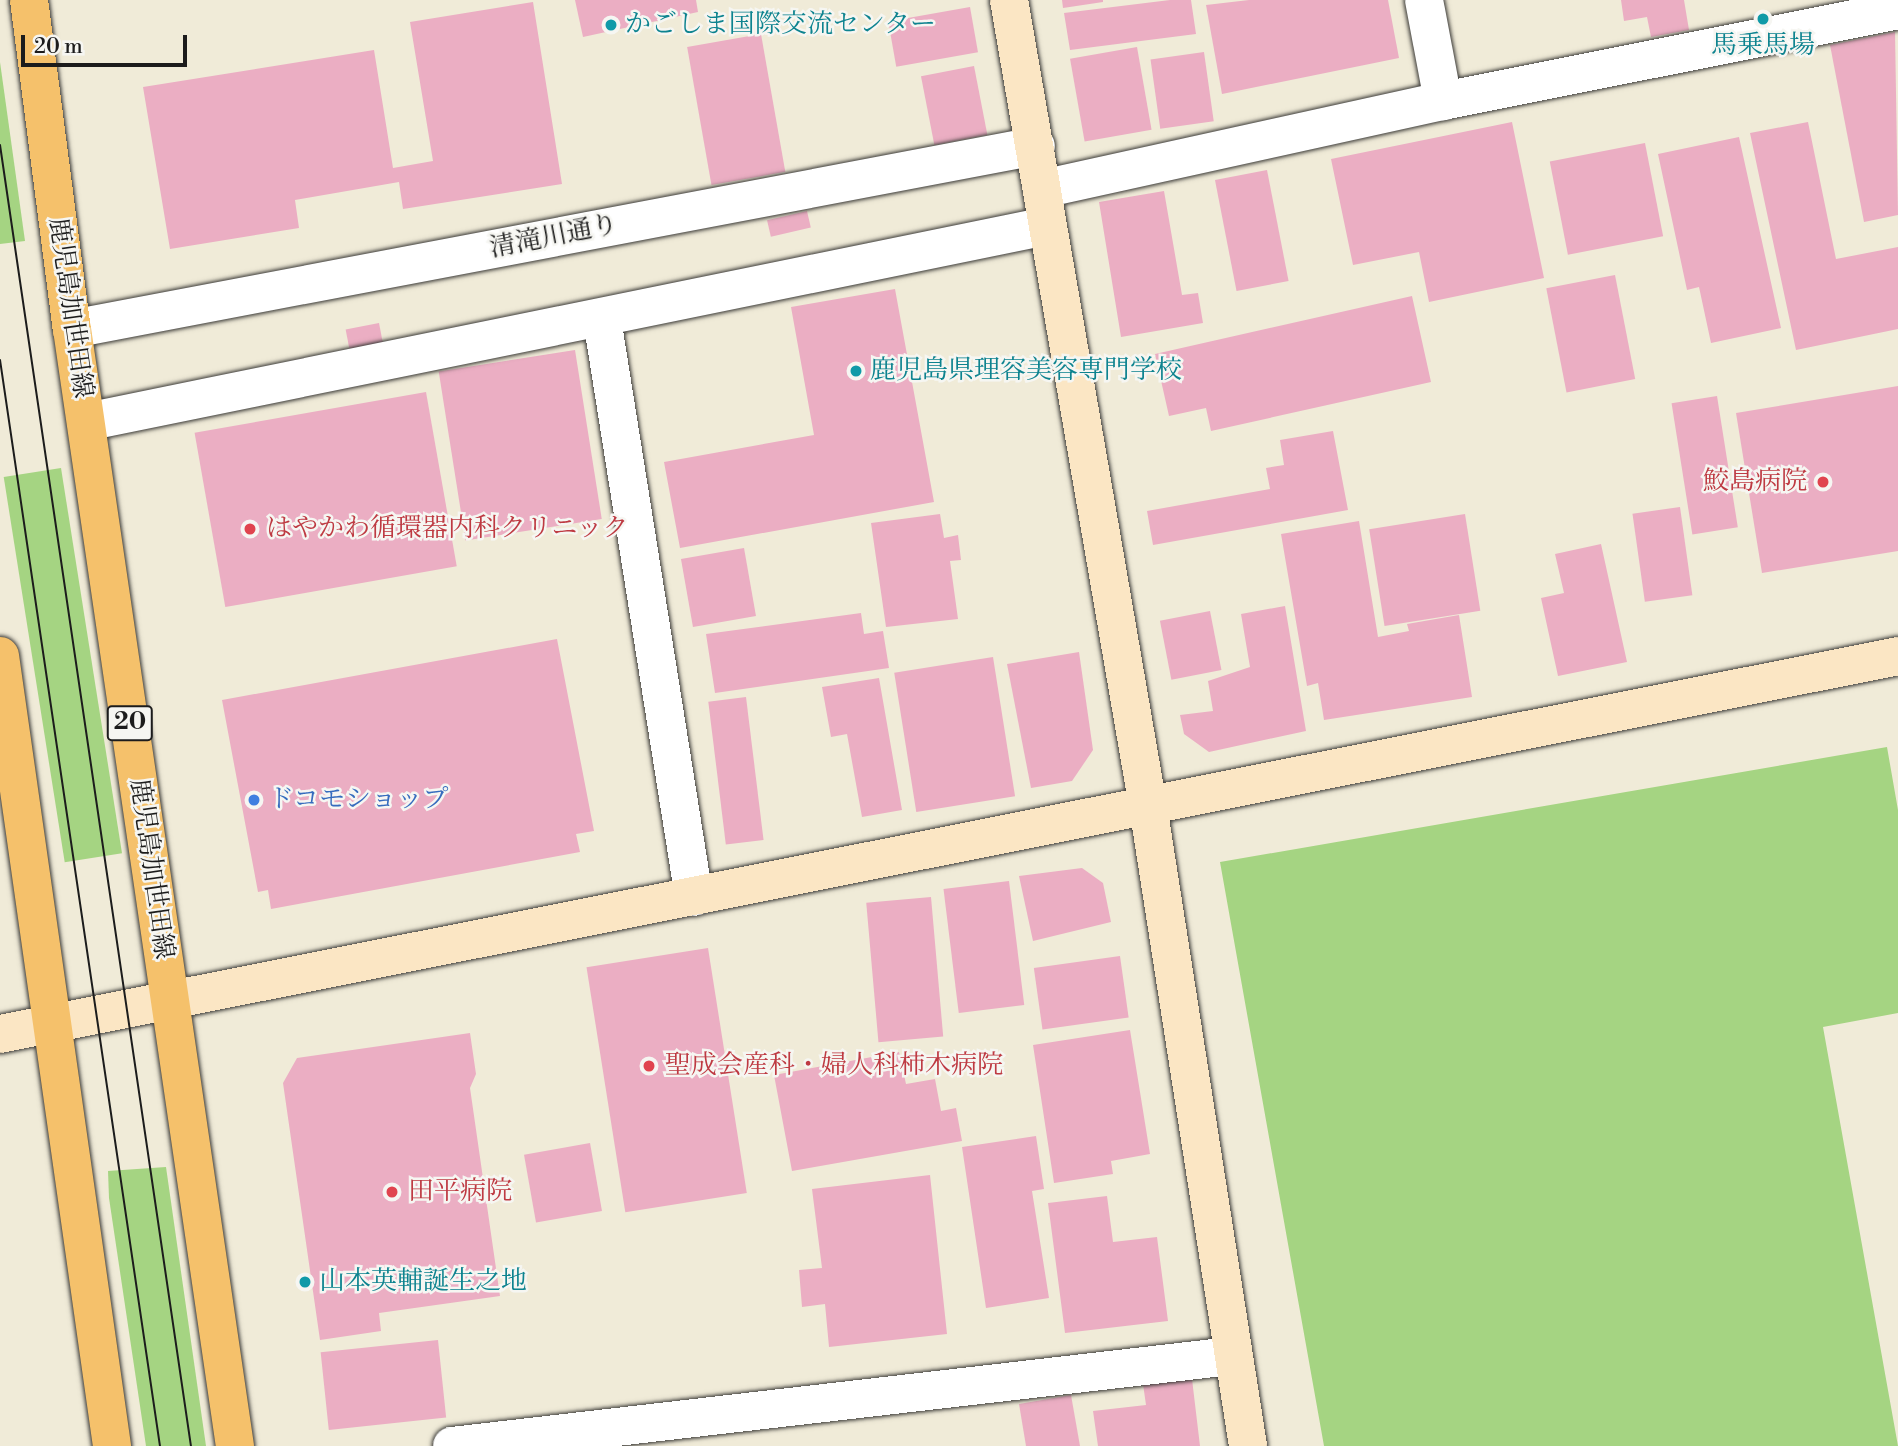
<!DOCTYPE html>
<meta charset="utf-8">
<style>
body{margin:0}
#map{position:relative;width:1898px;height:1446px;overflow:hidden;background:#f0ebd8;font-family:"Libre Bodoni","Noto Serif JP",serif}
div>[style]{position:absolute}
.green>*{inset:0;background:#a5d482;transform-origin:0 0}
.building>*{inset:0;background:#ebaec3;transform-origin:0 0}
.roads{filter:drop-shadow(0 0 2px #3c3b38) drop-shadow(0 0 2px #3c3b38)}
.street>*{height:38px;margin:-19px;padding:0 19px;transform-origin:19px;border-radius:19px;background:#fff}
.secondary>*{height:38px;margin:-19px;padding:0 19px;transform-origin:19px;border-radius:19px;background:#fbe6c4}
.primary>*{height:38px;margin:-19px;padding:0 19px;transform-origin:19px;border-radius:19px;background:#f5c16b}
.tram>*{height:2px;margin:-1px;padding:0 1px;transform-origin:1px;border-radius:1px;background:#1c1c1c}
.dots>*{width:19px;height:19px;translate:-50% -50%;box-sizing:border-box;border:4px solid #f6f6f2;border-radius:50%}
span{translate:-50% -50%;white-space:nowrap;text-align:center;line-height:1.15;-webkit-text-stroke:5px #f6f6f2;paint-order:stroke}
.shield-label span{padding:2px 5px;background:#f6f6f2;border:2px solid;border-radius:5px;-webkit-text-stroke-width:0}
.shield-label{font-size:24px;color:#1c1c1c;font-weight:700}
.culture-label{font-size:26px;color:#0d838f}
.left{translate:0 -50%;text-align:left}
.street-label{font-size:26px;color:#1c1c1c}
.health-label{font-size:26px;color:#be3a42}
.right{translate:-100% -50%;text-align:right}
.shop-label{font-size:26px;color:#366cbe}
.scale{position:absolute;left:21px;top:35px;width:166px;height:32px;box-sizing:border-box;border:4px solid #1c1c1c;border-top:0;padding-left:9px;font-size:21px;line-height:24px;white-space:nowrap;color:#1c1c1c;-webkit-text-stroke:5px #f6f6f2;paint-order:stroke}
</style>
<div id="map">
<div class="green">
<div style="clip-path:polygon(0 62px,25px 241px,0 244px)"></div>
<div style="left:61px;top:468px;width:390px;height:58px;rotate:81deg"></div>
<div style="clip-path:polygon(1887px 747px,1898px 810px,1898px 1013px,1823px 1027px,1898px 1446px,1324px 1446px,1220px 862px)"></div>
<div style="clip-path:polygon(166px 1167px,206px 1446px,146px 1446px,109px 1198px,108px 1171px)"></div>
</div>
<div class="building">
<div style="clip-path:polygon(575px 0,696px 0,698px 12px,583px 37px)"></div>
<div style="clip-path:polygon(1062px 0,1103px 0,1103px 2px,1063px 8px)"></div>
<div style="clip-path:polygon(1170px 0,1191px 0,1196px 34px,1070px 50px,1064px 13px)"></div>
<div style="clip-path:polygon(1249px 0,1388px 0,1399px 58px,1222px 94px,1206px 5px)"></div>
<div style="clip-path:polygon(1621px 0,1684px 0,1689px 30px,1651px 37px,1647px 17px,1624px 21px)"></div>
<div style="clip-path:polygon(533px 2px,562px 184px,403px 209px,399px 182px,295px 200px,299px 228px,170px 249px,143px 87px,374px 50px,393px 168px,433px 161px,410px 22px)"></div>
<div style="left:970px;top:7px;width:46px;height:83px;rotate:80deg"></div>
<div style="clip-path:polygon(1895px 32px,1898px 215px,1864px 222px,1830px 45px)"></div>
<div style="left:761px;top:34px;width:140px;height:75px;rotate:80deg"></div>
<div style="left:1137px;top:47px;width:84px;height:68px;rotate:80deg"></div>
<div style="left:1204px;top:52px;width:70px;height:54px;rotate:82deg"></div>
<div style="left:974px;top:66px;width:70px;height:54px;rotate:79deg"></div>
<div style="clip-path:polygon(1512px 122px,1544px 278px,1429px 302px,1419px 252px,1353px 265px,1331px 159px)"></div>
<div style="clip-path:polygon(1808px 122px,1836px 259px,1898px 247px,1898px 329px,1796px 350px,1750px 133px)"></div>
<div style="clip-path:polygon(1739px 137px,1781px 328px,1711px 343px,1699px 287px,1687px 290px,1658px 154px)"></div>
<div style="left:1645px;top:143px;width:95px;height:97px;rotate:79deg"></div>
<div style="left:1267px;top:170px;width:113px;height:53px;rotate:79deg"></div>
<div style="clip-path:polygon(1164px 191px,1182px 295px,1198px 293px,1203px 323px,1121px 337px,1099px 202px)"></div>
<div style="left:807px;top:211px;width:17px;height:41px;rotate:77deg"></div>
<div style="left:1615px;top:275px;width:106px;height:70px;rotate:79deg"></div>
<div style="clip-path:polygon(895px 289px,934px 502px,680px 548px,664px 462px,814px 435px,791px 307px)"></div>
<div style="clip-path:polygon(1412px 296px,1431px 382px,1211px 431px,1206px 408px,1169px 416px,1155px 354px)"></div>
<div style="left:379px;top:323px;width:20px;height:34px;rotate:79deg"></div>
<div style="left:575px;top:350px;width:171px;height:138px;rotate:81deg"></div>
<div style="clip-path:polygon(1898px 386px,1898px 551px,1762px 573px,1736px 413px)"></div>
<div style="left:426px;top:392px;width:177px;height:235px;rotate:80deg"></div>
<div style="left:1717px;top:396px;width:133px;height:46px;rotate:81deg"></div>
<div style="clip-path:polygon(1333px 431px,1348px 510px,1153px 545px,1147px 511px,1270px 489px,1266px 468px,1284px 465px,1280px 440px)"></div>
<div style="left:1680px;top:507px;width:89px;height:48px;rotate:82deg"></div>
<div style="clip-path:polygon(940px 514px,944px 538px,958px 535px,961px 560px,950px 561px,958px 619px,886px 627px,871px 523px)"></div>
<div style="left:1465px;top:514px;width:98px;height:97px;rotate:81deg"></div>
<div style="clip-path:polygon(1359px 521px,1378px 637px,1409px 631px,1407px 624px,1459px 615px,1472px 697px,1324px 720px,1318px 683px,1307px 686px,1281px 534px)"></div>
<div style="clip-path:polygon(1601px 544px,1627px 662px,1558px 676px,1541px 598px,1564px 593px,1555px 554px)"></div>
<div style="left:744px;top:548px;width:69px;height:64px;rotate:80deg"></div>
<div style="clip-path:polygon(1285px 606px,1306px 731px,1209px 752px,1184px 734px,1180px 715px,1213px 711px,1208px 681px,1250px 667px,1241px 614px)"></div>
<div style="left:1210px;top:611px;width:60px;height:51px;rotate:79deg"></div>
<div style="clip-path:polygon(861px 613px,864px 634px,883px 631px,889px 668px,715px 693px,706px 634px)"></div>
<div style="clip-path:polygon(557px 639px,594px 831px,576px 834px,580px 852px,271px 909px,268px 890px,258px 892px,222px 700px)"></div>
<div style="clip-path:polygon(1079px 652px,1093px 750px,1072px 781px,1031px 788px,1007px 664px)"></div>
<div style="left:993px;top:657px;width:141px;height:100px;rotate:81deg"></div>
<div style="clip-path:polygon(879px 678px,902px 810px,862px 817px,847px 734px,831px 737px,822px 687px)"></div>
<div style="left:746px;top:697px;width:144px;height:38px;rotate:83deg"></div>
<div style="clip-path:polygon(1082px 868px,1103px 883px,1111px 922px,1033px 941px,1019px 876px)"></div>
<div style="left:1009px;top:881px;width:125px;height:66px;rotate:83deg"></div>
<div style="left:931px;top:897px;width:140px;height:65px;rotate:85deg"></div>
<div style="left:708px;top:948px;width:248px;height:123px;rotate:81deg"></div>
<div style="left:1120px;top:956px;width:62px;height:87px;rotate:82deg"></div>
<div style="clip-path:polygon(1130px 1030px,1150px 1154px,1111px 1161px,1113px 1174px,1054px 1183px,1033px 1045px)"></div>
<div style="clip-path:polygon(470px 1033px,476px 1074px,470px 1088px,500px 1296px,379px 1313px,381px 1331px,320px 1340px,283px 1083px,297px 1058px)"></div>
<div style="clip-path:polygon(899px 1052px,906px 1084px,935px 1079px,941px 1111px,956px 1108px,962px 1141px,792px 1171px,774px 1075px)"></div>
<div style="clip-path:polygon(1036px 1136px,1044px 1189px,1032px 1191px,1049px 1298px,986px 1308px,962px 1147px)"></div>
<div style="left:590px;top:1143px;width:69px;height:67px;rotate:80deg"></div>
<div style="clip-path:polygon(930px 1175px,947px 1334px,829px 1347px,825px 1304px,802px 1307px,799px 1270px,822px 1268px,812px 1189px)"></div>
<div style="clip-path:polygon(1107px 1196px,1113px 1242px,1157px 1237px,1168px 1321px,1065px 1333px,1048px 1203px)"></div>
<div style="left:438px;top:1340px;width:78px;height:118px;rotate:84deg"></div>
<div style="clip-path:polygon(1192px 1379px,1200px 1446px,1098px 1446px,1093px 1411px,1146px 1405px,1143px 1384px)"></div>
<div style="clip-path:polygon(1071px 1395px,1080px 1446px,1026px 1446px,1019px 1404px)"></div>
</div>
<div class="roads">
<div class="street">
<div style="left:1424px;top:0;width:103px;rotate:79.3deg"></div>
<div style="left:1042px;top:189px;width:411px;rotate:-12.4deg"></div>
<div style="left:1443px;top:101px;width:464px;rotate:-11.3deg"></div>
<div style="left:602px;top:319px;width:585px;rotate:80.96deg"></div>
<div style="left:72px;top:329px;width:981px;rotate:-10.75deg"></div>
<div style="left:86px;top:422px;width:981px;rotate:-11.53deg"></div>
<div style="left:452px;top:1446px;width:784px;rotate:-6.59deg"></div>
</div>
<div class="secondary">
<div style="left:1009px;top:0;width:818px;rotate:80.22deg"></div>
<div style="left:1148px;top:806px;width:648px;rotate:81.12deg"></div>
<div style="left:0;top:1034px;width:1935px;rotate:-11.26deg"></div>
</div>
<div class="primary">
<div style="left:29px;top:0;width:332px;rotate:82.6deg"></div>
<div style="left:72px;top:329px;width:1129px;rotate:81.7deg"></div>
<div style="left:0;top:656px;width:798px;rotate:81.93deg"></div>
</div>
</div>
<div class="tram">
<div style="left:0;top:145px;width:1315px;rotate:81.65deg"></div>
<div style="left:0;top:360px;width:1098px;rotate:81.62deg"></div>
</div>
<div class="dots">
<div style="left:1763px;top:19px;background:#0f9aa8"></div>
<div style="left:611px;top:25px;background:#0f9aa8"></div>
<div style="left:856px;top:371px;background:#0f9aa8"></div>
<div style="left:1823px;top:482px;background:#e0444e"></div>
<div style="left:250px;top:529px;background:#e0444e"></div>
<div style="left:254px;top:800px;background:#3f7fe0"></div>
<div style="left:649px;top:1066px;background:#e0444e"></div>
<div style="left:392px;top:1192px;background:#e0444e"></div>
<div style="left:305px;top:1282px;background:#0f9aa8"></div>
</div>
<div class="shield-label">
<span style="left:130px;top:723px">20</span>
</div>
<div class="culture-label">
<span class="left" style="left:625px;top:25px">かごしま国際交流センター</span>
<span style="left:1763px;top:46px">馬乗馬場</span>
<span class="left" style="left:870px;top:371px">鹿児島県理容美容専門学校</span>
<span class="left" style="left:319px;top:1282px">山本英輔誕生之地</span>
</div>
<div class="street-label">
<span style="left:554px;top:237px;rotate:-11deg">清滝川通り</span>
<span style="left:70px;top:308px;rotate:82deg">鹿児島加世田線</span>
<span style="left:151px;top:869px;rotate:82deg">鹿児島加世田線</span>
</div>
<div class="health-label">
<span class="right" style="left:1807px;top:482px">鮫島病院</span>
<span class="left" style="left:266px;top:529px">はやかわ循環器内科クリニック</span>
<span class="left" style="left:665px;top:1066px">聖成会産科・婦人科柿木病院</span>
<span class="left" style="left:408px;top:1192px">田平病院</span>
</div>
<div class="shop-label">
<span class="left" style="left:268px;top:800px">ドコモショップ</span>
</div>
<div class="scale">20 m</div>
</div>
